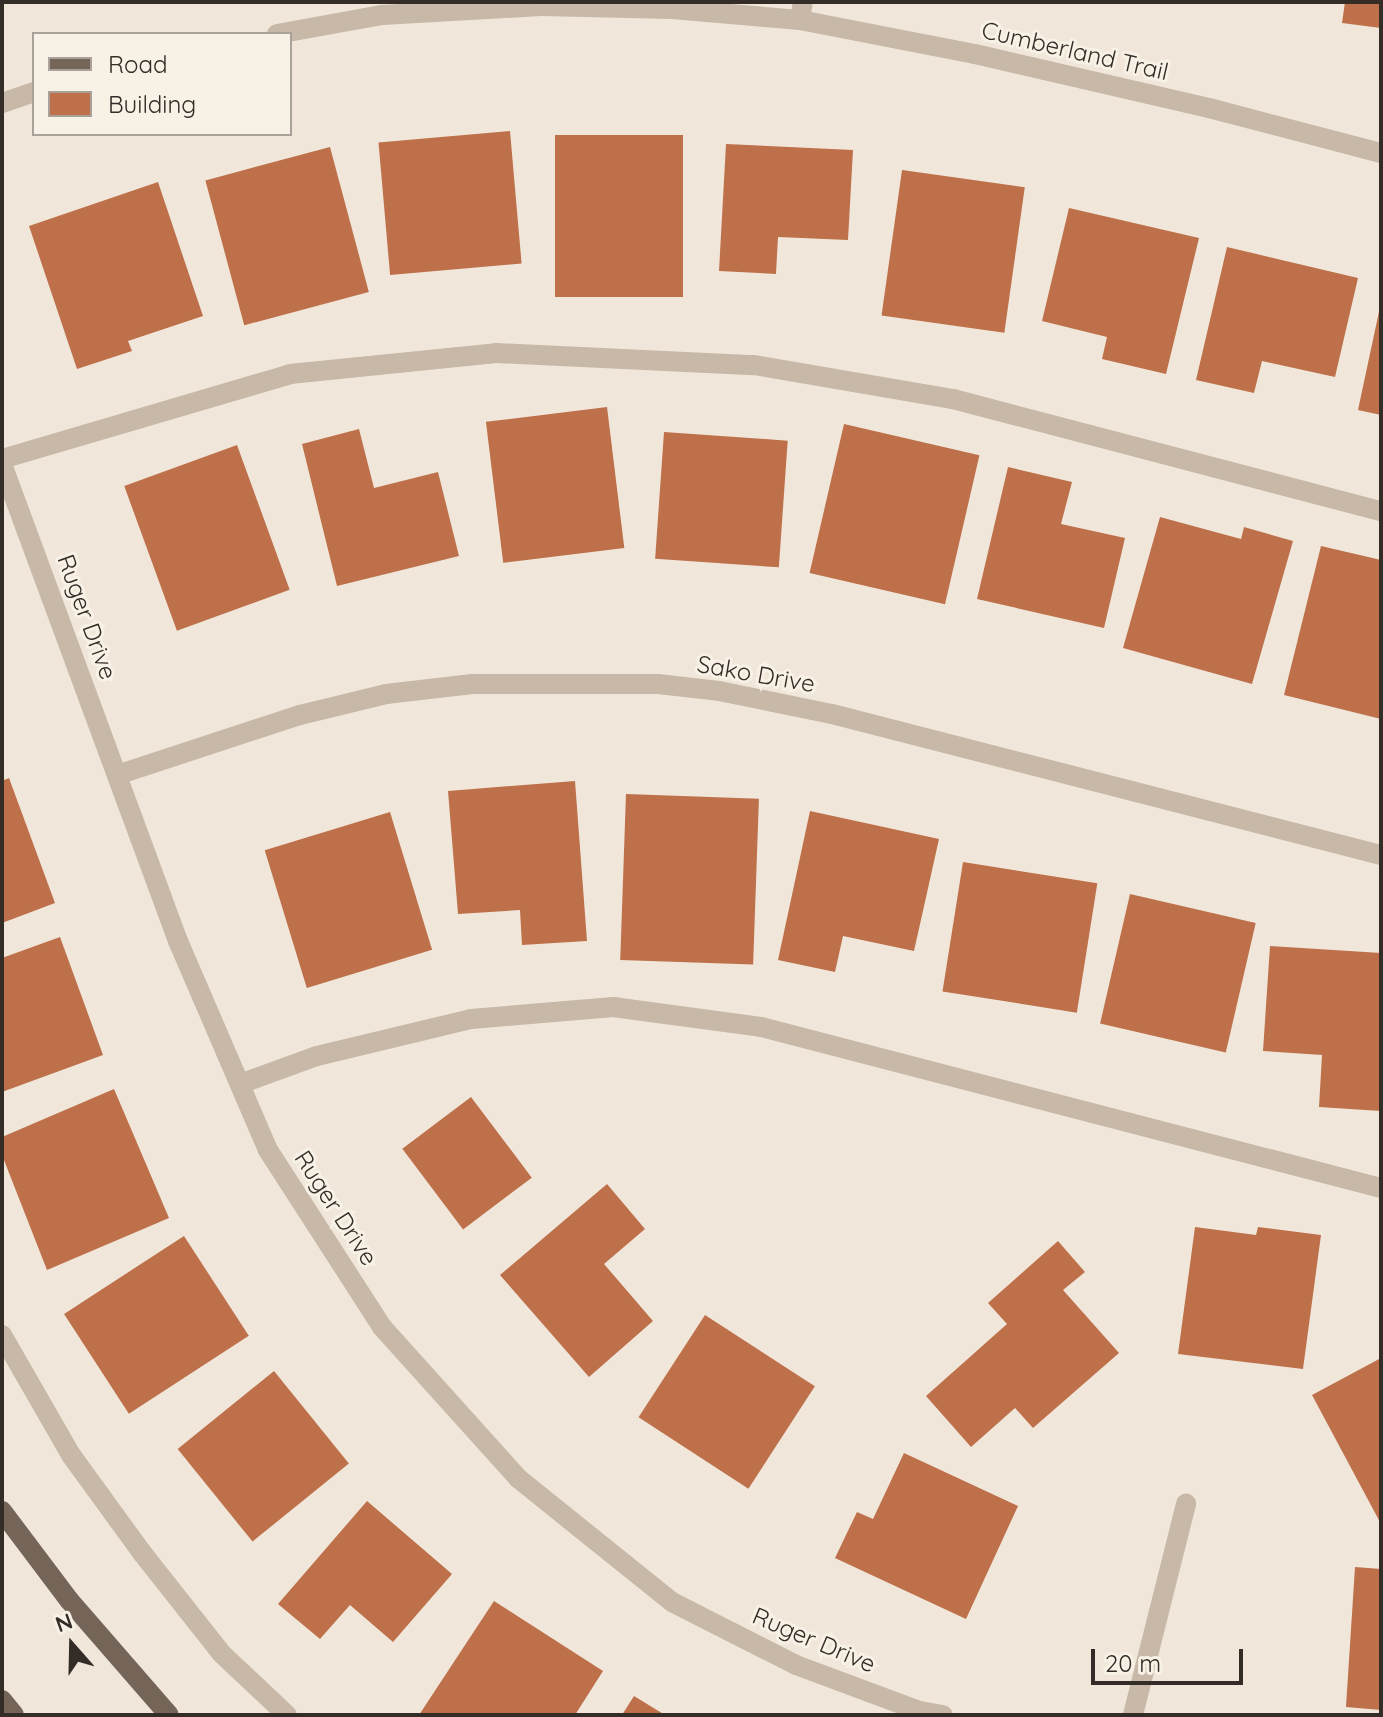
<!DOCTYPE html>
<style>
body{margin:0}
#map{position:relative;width:1383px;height:1717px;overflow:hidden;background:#f0e7da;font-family:Quicksand,sans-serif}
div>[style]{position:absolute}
.building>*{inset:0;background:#be704a;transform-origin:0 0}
.service>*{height:20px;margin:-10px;padding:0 10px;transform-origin:10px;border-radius:10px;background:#c7b8a7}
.minor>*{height:20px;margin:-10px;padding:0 10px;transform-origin:10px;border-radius:10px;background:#c7b8a7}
.tertiary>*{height:20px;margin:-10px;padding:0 10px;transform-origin:10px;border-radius:10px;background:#c7b8a7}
.primary>*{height:20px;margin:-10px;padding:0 10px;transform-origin:10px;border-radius:10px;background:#756559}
span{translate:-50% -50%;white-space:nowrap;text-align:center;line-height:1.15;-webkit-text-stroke:6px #f8f1e6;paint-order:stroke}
.street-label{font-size:24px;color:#342c27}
.frame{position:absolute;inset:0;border:4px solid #342c27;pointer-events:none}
.legend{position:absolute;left:32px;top:32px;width:260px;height:104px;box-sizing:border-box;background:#f8f1e6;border:2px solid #aaa29a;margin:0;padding:10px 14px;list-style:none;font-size:24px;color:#342c27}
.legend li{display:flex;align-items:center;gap:16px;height:40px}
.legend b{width:40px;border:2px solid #aaa29a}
.north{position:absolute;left:32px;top:1605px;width:80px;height:80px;-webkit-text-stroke:6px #f8f1e6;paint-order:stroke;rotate:340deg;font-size:22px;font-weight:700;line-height:32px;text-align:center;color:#342c27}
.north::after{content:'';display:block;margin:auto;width:28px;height:36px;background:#342c27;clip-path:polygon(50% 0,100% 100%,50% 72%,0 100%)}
.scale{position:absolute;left:1091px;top:1649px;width:152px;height:36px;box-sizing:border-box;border:4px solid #342c27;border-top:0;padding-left:10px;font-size:24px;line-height:28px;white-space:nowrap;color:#342c27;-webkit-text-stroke:6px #f8f1e6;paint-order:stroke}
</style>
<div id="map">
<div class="building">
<div style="clip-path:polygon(1345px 2px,1381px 2px,1381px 28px,1342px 23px)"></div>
<div style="left:510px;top:131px;width:133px;height:132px;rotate:85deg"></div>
<div style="left:683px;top:135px;width:162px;height:128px;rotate:90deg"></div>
<div style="clip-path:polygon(726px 144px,853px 150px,848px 240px,778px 237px,776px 274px,719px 271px)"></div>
<div style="left:330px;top:147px;width:150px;height:129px;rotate:75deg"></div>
<div style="left:902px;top:170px;width:124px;height:147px;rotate:8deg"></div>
<div style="clip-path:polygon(158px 182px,203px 316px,128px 341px,132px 351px,77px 369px,29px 226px)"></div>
<div style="clip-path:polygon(1069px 208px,1199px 238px,1166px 374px,1102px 359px,1107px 337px,1042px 321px)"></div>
<div style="clip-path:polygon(1227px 247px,1358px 278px,1335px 377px,1262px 361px,1254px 393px,1196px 380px)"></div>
<div style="clip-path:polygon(1380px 307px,1381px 307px,1381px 415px,1358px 410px)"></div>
<div style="left:607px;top:407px;width:142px;height:122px;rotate:83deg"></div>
<div style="left:844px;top:424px;width:139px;height:153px;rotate:13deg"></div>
<div style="clip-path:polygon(359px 429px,374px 488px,438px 472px,459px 556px,337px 586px,302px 444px)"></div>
<div style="left:664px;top:432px;width:124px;height:127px;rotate:4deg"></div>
<div style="left:237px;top:445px;width:154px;height:120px;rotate:70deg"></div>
<div style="clip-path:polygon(1008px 467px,1072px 482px,1061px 524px,1125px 538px,1104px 628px,977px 599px)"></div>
<div style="clip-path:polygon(1160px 517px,1241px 539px,1244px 527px,1293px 541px,1252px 684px,1123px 648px)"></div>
<div style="clip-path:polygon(1321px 546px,1381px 560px,1381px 719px,1284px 695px)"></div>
<div style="clip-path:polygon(9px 778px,55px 903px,2px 923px,2px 781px)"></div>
<div style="clip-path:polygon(575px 781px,587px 941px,522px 945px,520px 910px,458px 914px,448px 791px)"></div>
<div style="left:626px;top:794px;width:133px;height:166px;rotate:2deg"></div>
<div style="clip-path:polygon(810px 811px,939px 839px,914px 951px,843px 936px,835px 972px,778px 960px)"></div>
<div style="left:390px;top:812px;width:144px;height:131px;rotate:73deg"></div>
<div style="left:963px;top:862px;width:136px;height:131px;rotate:9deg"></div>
<div style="left:1130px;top:894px;width:129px;height:133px;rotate:13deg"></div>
<div style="clip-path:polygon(60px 937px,103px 1055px,2px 1092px,2px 958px)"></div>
<div style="clip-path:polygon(1270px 946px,1381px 953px,1381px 1111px,1319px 1107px,1322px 1055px,1263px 1051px)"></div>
<div style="clip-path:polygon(114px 1089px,169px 1218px,47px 1270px,2px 1155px,2px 1137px)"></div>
<div style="left:471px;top:1097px;width:101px;height:86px;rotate:53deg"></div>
<div style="clip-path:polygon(607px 1184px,645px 1229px,604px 1264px,653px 1321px,589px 1377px,500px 1275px)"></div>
<div style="clip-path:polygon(1195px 1227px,1256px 1235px,1258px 1227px,1321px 1235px,1303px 1369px,1178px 1354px)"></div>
<div style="left:184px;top:1236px;width:119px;height:143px;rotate:57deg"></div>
<div style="clip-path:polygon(1058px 1241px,1085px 1272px,1063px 1290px,1119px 1353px,1033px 1428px,1015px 1408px,971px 1447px,926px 1396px,1007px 1324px,988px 1303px)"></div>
<div style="left:705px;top:1315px;width:131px;height:122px;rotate:33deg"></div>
<div style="clip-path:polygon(1381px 1358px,1381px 1524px,1312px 1395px)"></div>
<div style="left:274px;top:1371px;width:119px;height:124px;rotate:51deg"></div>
<div style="clip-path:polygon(904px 1453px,1018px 1506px,966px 1619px,835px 1558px,857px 1512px,873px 1519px)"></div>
<div style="clip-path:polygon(367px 1501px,452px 1574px,393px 1642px,350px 1605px,320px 1639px,278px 1604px)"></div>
<div style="clip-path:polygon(1355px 1567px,1381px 1569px,1381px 1710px,1346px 1707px)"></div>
<div style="clip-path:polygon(494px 1601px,603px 1671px,575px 1715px,419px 1715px)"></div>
<div style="clip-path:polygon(634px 1696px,665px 1715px,622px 1715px)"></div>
</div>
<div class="service">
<div style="left:800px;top:20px;width:18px;rotate:-81deg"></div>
<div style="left:2px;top:459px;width:300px;rotate:-16.4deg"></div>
<div style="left:290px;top:374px;width:207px;rotate:-5.8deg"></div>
<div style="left:496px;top:353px;width:258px;rotate:2.7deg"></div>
<div style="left:754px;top:365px;width:202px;rotate:9.7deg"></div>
<div style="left:953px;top:399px;width:442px;rotate:14.7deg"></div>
<div style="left:240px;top:1084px;width:82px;rotate:-20deg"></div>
<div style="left:317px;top:1056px;width:158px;rotate:-13.5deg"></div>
<div style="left:471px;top:1019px;width:143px;rotate:-4.8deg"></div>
<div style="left:613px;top:1007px;width:149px;rotate:7.7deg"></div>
<div style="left:761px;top:1027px;width:641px;rotate:14.56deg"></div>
<div style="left:2px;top:1335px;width:138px;rotate:60.1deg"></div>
<div style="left:71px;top:1455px;width:122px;rotate:54deg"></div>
<div style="left:143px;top:1554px;width:127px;rotate:51.7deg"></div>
<div style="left:222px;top:1654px;width:89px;rotate:43.2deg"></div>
</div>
<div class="minor">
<div style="left:2px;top:464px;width:508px;rotate:69.75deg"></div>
<div style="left:178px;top:941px;width:228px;rotate:66.7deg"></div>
<div style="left:268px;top:1150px;width:211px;rotate:57.2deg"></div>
<div style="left:382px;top:1327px;width:205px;rotate:48deg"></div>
<div style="left:519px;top:1479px;width:196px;rotate:38.8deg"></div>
<div style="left:672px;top:1602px;width:139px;rotate:26.9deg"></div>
<div style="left:796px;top:1665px;width:132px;rotate:20.4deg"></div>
<div style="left:920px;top:1711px;width:23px;rotate:10deg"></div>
<div style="left:117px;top:775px;width:193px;rotate:-18.2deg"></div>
<div style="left:300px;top:715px;width:89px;rotate:-13.7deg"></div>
<div style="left:386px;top:694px;width:87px;rotate:-6.6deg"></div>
<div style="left:472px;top:684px;width:186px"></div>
<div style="left:658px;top:684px;width:61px;rotate:6.5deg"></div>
<div style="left:719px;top:691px;width:115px;rotate:11.5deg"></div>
<div style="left:832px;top:714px;width:567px;rotate:14.4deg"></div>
<div style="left:1133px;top:1715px;width:218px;rotate:-75.9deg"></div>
</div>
<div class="tertiary">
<div style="left:277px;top:34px;width:107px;rotate:-10.3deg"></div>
<div style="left:382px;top:15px;width:159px;rotate:-3.2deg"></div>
<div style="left:541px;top:6px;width:131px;rotate:1.3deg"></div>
<div style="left:672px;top:9px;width:128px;rotate:4.9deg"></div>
<div style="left:800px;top:20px;width:178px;rotate:11deg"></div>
<div style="left:975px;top:54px;width:240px;rotate:13deg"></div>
<div style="left:1209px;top:108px;width:178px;rotate:14.7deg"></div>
<div style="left:2px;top:103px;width:34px;rotate:-19deg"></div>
</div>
<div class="primary">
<div style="left:2px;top:1511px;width:111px;rotate:53deg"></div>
<div style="left:69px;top:1600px;width:152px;rotate:49deg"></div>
<div style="left:2px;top:1700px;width:19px;rotate:51deg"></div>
</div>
<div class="street-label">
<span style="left:1075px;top:51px;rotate:13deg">Cumberland Trail</span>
<span style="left:87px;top:617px;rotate:70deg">Ruger Drive</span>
<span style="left:756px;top:674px;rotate:10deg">Sako Drive</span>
<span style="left:336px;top:1208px;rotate:57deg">Ruger Drive</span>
<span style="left:814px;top:1640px;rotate:23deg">Ruger Drive</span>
</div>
<div class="frame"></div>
<ul class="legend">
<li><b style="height:10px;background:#756559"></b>Road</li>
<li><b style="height:22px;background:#be704a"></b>Building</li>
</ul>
<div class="north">N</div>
<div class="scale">20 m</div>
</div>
